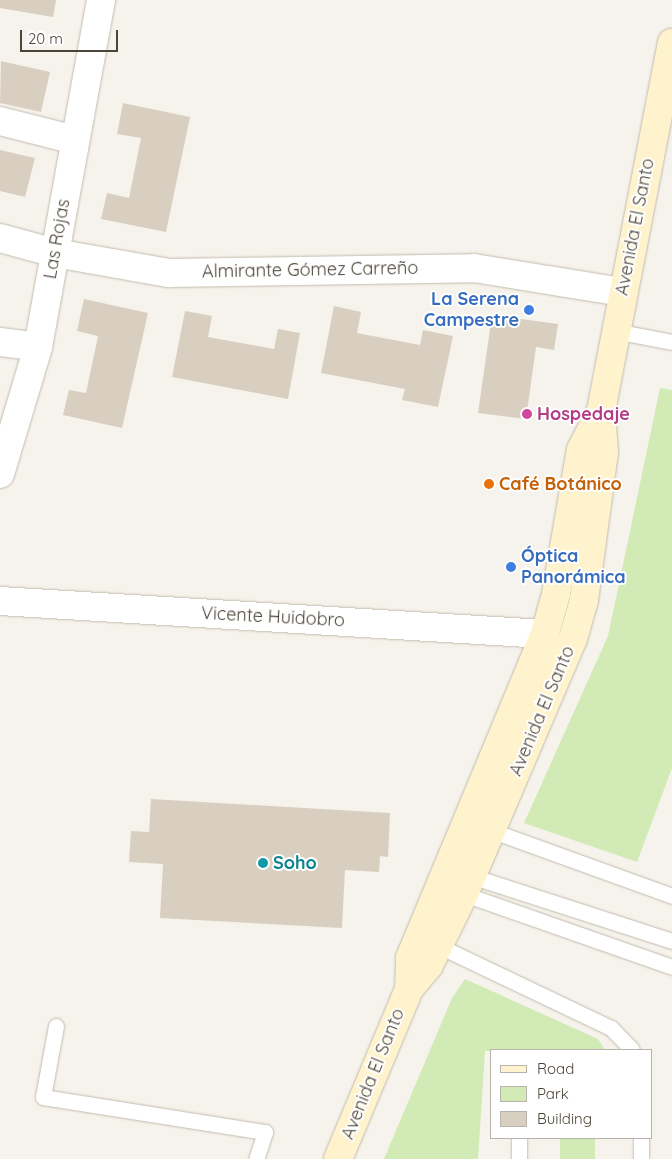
<!DOCTYPE html>
<meta charset="utf-8">
<style>
body{margin:0}
#map{position:relative;width:672px;height:1159px;overflow:hidden;background:#f6f3ec;font-family:Quicksand,sans-serif}
div>[style]{position:absolute}
.green>*{inset:0;background:#d2eab5;transform-origin:0 0}
.building>*{inset:0;background:#d8cfc1}
.roads{filter:drop-shadow(0 0 1px #c2bbae) drop-shadow(0 0 1px #c2bbae)}
.service>*{height:15px;margin:-7.5px;padding:0 7.5px;transform-origin:7.5px;border-radius:7.5px;background:#fff}
.minor>*{height:28px;margin:-14px;padding:0 14px;transform-origin:14px;border-radius:14px;background:#fff}
.secondary>*{height:28px;margin:-14px;padding:0 14px;transform-origin:14px;border-radius:14px;background:#fff3cd}
.dots>*{width:14px;height:14px;translate:-50% -50%;box-sizing:border-box;border:2px solid #fff;border-radius:50%}
span{translate:-50% -50%;white-space:nowrap;text-align:center;line-height:1.15;-webkit-text-stroke:4px #fff;paint-order:stroke}
.street-label{font-size:18px;color:#4b4439}
.shop-label{font-size:18px;color:#366cbe;font-weight:700}
.right{translate:-100% -50%;text-align:right}
.left{translate:0 -50%;text-align:left}
.hotel-label{font-size:18px;color:#b23c85;font-weight:700}
.food-label{font-size:18px;color:#c56008;font-weight:700}
.culture-label{font-size:18px;color:#0d838f;font-weight:700}
.legend{position:absolute;left:490px;top:1049px;width:162px;height:90px;box-sizing:border-box;background:#fff;border:1px solid #b7b4b0;margin:0;padding:6px 9px;list-style:none;font-size:15px;color:#4b4439}
.legend li{display:flex;align-items:center;gap:10px;height:25px}
.legend b{width:25px;border:1px solid #b7b4b0}
.scale{position:absolute;left:20px;top:30px;width:98px;height:22px;box-sizing:border-box;border:2px solid #4b4439;border-top:0;padding-left:6px;font-size:15px;line-height:18px;white-space:nowrap;color:#4b4439;-webkit-text-stroke:4px #fff;paint-order:stroke}
</style>
<div id="map">
<div class="green">
<div style="clip-path:polygon(660px 388px,672px 390px,672px 768px,637px 862px,524px 823px,608px 636px)"></div>
<div style="clip-path:polygon(465px 979px,598px 1039px,605px 1050px,485px 1051px,478px 1159px,384px 1159px,452px 998px)"></div>
<div style="left:560px;top:1138px;width:35px;height:21px"></div>
</div>
<div class="building">
<div style="clip-path:polygon(0 0,56px 0,53px 17px,0 8px)"></div>
<div style="clip-path:polygon(1px 61px,50px 72px,41px 112px,0 103px)"></div>
<div style="clip-path:polygon(123px 103px,190px 117px,166px 232px,101px 219px,107px 193px,129px 198px,141px 138px,117px 134px)"></div>
<div style="clip-path:polygon(0 150px,35px 158px,25px 197px,0 191px)"></div>
<div style="clip-path:polygon(84px 299px,148px 313px,122px 428px,63px 415px,69px 390px,86px 393px,98px 336px,77px 331px)"></div>
<div style="clip-path:polygon(334px 306px,361px 312px,357px 333px,420px 345px,423px 330px,453px 336px,438px 407px,402px 400px,405px 389px,321px 373px)"></div>
<div style="clip-path:polygon(185px 311px,212px 316px,208px 337px,274px 349px,278px 329px,300px 333px,288px 399px,172px 377px)"></div>
<div style="clip-path:polygon(492px 315px,558px 324px,554px 350px,536px 347px,526px 419px,478px 413px)"></div>
<div style="clip-path:polygon(151px 799px,390px 813px,388px 857px,380px 856px,379px 872px,345px 870px,342px 928px,160px 918px,163px 864px,129px 862px,131px 831px,149px 832px)"></div>
</div>
<div class="roads">
<div class="service">
<div style="left:615px;top:331px;width:58px;rotate:10.9deg"></div>
<div style="left:490px;top:830px;width:194px;rotate:19.9deg"></div>
<div style="left:471px;top:876px;width:211px;rotate:17.9deg"></div>
<div style="left:464px;top:894px;width:220px;rotate:19.3deg"></div>
<div style="left:439px;top:946px;width:191px;rotate:25.5deg"></div>
<div style="left:611px;top:1028px;width:30px;rotate:46deg"></div>
<div style="left:56px;top:1026px;width:72px;rotate:100.4deg"></div>
<div style="left:43px;top:1097px;width:225px;rotate:9deg"></div>
<div style="left:265px;top:1132px;width:28px;rotate:108deg"></div>
<div style="left:519px;top:1138px;width:21px;rotate:90deg"></div>
<div style="left:641px;top:1138px;width:21px;rotate:90deg"></div>
</div>
<div class="minor">
<div style="left:0;top:121px;width:77px;rotate:14.2deg"></div>
<div style="left:0;top:238px;width:57px;rotate:15.3deg"></div>
<div style="left:55px;top:253px;width:116px;rotate:10deg"></div>
<div style="left:169px;top:273px;width:305px;rotate:-0.9deg"></div>
<div style="left:474px;top:268px;width:150px;rotate:9.2deg"></div>
<div style="left:0;top:342px;width:38px;rotate:7deg"></div>
<div style="left:0;top:474px;width:133px;rotate:-73.3deg"></div>
<div style="left:38px;top:347px;width:353px;rotate:-79.7deg"></div>
<div style="left:0;top:601px;width:546px;rotate:3.47deg"></div>
</div>
<div class="secondary">
<div style="left:409px;top:989px;width:31px;rotate:-88deg"></div>
<div style="left:410px;top:958px;width:351px;rotate:-67.4deg"></div>
<div style="left:545px;top:634px;width:41px;rotate:-74.6deg"></div>
<div style="left:556px;top:594px;width:146px;rotate:-80.2deg"></div>
<div style="left:581px;top:450px;width:44px;rotate:-62.9deg"></div>
<div style="left:338px;top:1159px;width:184px;rotate:-67.3deg"></div>
<div style="left:409px;top:989px;width:31px;rotate:-50deg"></div>
<div style="left:429px;top:965px;width:79px;rotate:-63.8deg"></div>
<div style="left:464px;top:894px;width:277px;rotate:-66.9deg"></div>
<div style="left:573px;top:639px;width:41px;rotate:-74.2deg"></div>
<div style="left:584px;top:600px;width:148px;rotate:-82.3deg"></div>
<div style="left:604px;top:453px;width:42px;rotate:-94.1deg"></div>
<div style="left:601px;top:411px;width:375px;rotate:-79.1deg"></div>
</div>
</div>
<div class="dots">
<div style="left:529px;top:310px;background:#3f7fe0"></div>
<div style="left:527px;top:414px;background:#d1479c"></div>
<div style="left:489px;top:484px;background:#e8710a"></div>
<div style="left:511px;top:567px;background:#3f7fe0"></div>
<div style="left:263px;top:863px;background:#0f9aa8"></div>
</div>
<div class="street-label">
<span style="left:635px;top:227px;rotate:-79deg">Avenida El Santo</span>
<span style="left:57px;top:239px;rotate:-80deg">Las Rojas</span>
<span style="left:310px;top:270px;rotate:-1deg">Almirante Gómez Carreño</span>
<span style="left:273px;top:617px;rotate:3deg">Vicente Huidobro</span>
<span style="left:542px;top:711px;rotate:-67deg">Avenida El Santo</span>
<span style="left:373px;top:1074px;rotate:-68deg">Avenida El Santo</span>
</div>
<div class="shop-label">
<span class="right" style="left:519px;top:310px">La Serena<br>Campestre</span>
<span class="left" style="left:521px;top:567px">Óptica<br>Panorámica</span>
</div>
<div class="hotel-label">
<span class="left" style="left:537px;top:414px">Hospedaje</span>
</div>
<div class="food-label">
<span class="left" style="left:499px;top:484px">Café Botánico</span>
</div>
<div class="culture-label">
<span class="left" style="left:273px;top:863px">Soho</span>
</div>
<ul class="legend">
<li><b style="height:6px;background:#fff3cd"></b>Road</li>
<li><b style="height:14px;background:#d2eab5"></b>Park</li>
<li><b style="height:14px;background:#d8cfc1"></b>Building</li>
</ul>
<div class="scale">20 m</div>
</div>
